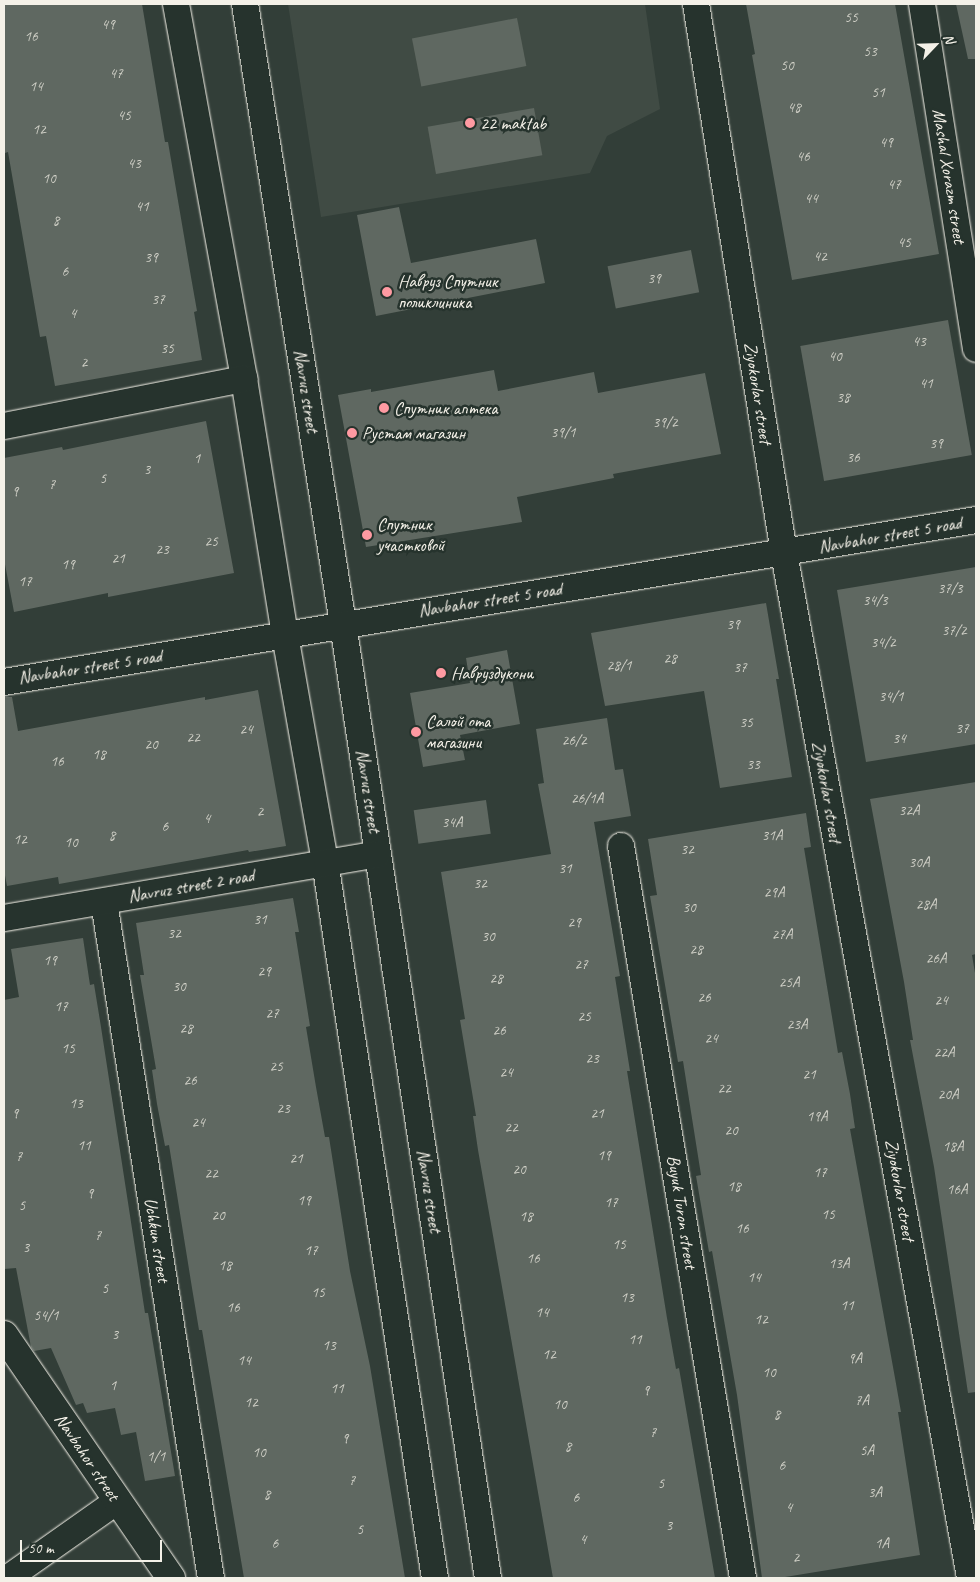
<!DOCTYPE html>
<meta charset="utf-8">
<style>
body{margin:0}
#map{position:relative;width:980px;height:1582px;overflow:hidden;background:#323e38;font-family:Caveat,sans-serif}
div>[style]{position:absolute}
.built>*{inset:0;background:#404b44}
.building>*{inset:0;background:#5f6861;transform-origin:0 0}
.roads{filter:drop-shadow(0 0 1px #f4f1e8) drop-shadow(0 0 1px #f4f1e8)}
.minor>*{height:26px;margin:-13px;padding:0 13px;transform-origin:13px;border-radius:13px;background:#26332d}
.major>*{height:28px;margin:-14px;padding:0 14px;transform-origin:14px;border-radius:14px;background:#26332d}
.dots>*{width:14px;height:14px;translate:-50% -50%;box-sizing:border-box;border:2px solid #26332d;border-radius:50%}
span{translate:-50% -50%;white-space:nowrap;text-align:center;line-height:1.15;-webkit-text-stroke:5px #26332d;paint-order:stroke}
.number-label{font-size:15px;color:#cfcfc6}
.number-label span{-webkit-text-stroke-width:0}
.poi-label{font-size:18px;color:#f4f1e8}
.left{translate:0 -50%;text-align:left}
.street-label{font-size:18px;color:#f4f1e8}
.frame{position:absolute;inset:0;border:5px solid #f4f1e8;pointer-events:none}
.north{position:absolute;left:910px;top:20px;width:50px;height:50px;-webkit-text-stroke:4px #26332d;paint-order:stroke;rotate:66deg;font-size:14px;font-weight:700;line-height:20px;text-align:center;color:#f4f1e8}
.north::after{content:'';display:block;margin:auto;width:18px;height:22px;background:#f4f1e8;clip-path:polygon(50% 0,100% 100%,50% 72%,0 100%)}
.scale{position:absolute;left:20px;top:1540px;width:142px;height:22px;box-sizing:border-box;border:2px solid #f4f1e8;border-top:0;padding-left:6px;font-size:15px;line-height:18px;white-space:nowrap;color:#f4f1e8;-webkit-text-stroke:4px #26332d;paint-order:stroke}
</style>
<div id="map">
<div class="built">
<div style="clip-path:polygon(288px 4px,645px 4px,660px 109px,607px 136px,590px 173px,321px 217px)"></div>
</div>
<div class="building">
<div style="clip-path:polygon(4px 4px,142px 4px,165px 142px,168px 142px,191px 277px,197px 311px,194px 312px,202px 360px,55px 386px,46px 336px,40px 337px,8px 152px,5px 153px,4px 144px)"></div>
<div style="clip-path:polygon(746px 4px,895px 4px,939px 254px,792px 280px,752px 55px,755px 54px)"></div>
<div style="clip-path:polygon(956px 4px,976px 4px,976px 59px,968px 59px)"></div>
<div style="left:517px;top:18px;width:49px;height:107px;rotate:79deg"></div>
<div style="left:534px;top:108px;width:48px;height:108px;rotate:80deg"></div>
<div style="clip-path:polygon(399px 207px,411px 263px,536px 239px,545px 283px,376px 316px,357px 215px)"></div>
<div style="left:691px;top:250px;width:43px;height:85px;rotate:79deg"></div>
<div style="left:948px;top:320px;width:137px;height:150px;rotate:80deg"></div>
<div style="clip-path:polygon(494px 370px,498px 391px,594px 372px,598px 393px,705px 373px,721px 454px,613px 474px,614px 478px,517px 497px,522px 522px,366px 547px,338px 395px,371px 389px,371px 392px)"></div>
<div style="clip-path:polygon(206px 421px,234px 573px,108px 597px,108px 593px,14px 612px,4px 559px,4px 458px,62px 447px,63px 450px)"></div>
<div style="clip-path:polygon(976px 567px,976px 744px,866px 762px,837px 590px)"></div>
<div style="clip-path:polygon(766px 603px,779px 679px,776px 679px,792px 777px,720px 788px,704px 691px,605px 706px,591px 633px)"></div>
<div style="clip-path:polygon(507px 650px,520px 724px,460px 735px,465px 760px,423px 767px,410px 693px,470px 683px,466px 658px)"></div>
<div style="clip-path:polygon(258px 690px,286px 846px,249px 852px,248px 850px,59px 884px,58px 877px,7px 886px,4px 870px,4px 697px,12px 697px,18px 731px,205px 697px,205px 700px)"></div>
<div style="clip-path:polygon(607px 718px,615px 770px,623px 769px,631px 816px,594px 822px,620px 976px,615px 977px,630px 1071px,627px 1071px,667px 1318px,676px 1369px,679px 1368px,715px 1578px,553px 1578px,478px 1150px,473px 1116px,476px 1116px,460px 1020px,465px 1019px,441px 872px,551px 854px,538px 784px,544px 783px,536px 729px)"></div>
<div style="clip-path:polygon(976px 782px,976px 954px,972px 955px,976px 979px,976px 1392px,968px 1393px,934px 1167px,910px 1040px,913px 1040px,904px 982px,870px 799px)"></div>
<div style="left:486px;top:800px;width:34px;height:73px;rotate:82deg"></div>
<div style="clip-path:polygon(806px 813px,811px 847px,804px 848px,838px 1053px,842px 1052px,850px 1094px,855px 1128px,850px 1129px,895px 1378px,901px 1412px,898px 1412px,920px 1555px,779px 1578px,762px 1578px,737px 1395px,712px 1251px,709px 1252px,696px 1176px,701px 1175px,691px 1112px,683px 1061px,678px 1062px,650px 896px,657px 895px,648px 839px)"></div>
<div style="clip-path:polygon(293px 898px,299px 932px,295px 932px,310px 1026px,306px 1027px,316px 1087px,325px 1137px,329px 1137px,350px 1271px,370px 1366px,405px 1578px,244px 1578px,202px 1330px,199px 1330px,192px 1288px,169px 1145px,165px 1146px,157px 1104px,152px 1070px,156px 1069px,140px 975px,144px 975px,136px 923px)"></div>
<div style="clip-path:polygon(83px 938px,90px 985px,94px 984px,101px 1027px,145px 1313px,148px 1313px,175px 1476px,145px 1481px,136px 1432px,121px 1435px,115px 1408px,87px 1413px,83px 1403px,76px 1405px,51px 1348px,34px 1351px,31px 1347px,16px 1268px,4px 1269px,4px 1000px,19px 997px,11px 949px)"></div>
</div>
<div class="roads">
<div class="minor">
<div style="left:176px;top:4px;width:381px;rotate:79.7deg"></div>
<div style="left:244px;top:379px;width:259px;rotate:80.9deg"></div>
<div style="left:285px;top:635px;width:230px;rotate:80deg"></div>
<div style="left:325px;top:862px;width:724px;rotate:81.27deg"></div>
<div style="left:245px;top:4px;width:628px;rotate:81.02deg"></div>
<div style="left:343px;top:624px;width:965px;rotate:81.36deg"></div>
<div style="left:696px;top:4px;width:556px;rotate:80.89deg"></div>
<div style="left:784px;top:553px;width:1042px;rotate:79.71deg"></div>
<div style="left:922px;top:4px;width:349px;rotate:81.1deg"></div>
<div style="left:4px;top:426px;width:245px;rotate:-11.1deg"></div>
<div style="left:4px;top:682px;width:985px;rotate:-9.46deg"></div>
<div style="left:621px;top:846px;width:742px;rotate:80.54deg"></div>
<div style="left:104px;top:902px;width:684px;rotate:81.01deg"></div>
<div style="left:4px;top:918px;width:379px;rotate:-9.7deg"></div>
<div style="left:8px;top:1578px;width:133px;rotate:-35.2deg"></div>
</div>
<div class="major">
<div style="left:4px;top:1335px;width:295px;rotate:55.5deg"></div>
</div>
</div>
<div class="dots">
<div style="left:470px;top:123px;background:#ff9aa2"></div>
<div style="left:387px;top:292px;background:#ff9aa2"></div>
<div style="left:384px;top:408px;background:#ff9aa2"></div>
<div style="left:352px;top:433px;background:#ff9aa2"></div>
<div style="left:367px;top:535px;background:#ff9aa2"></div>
<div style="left:441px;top:673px;background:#ff9aa2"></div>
<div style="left:416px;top:732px;background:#ff9aa2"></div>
</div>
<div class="number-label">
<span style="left:851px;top:18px">55</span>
<span style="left:108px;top:25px">49</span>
<span style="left:31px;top:37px">16</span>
<span style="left:870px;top:52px">53</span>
<span style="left:787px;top:66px">50</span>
<span style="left:116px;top:74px">47</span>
<span style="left:36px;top:87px">14</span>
<span style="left:878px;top:93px">51</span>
<span style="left:794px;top:108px">48</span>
<span style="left:124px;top:116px">45</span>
<span style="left:39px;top:130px">12</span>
<span style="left:886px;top:143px">49</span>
<span style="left:803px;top:157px">46</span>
<span style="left:134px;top:164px">43</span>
<span style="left:49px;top:179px">10</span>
<span style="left:894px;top:185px">47</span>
<span style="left:811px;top:199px">44</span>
<span style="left:142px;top:207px">41</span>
<span style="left:56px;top:221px">8</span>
<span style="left:904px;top:243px">45</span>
<span style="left:820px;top:257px">42</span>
<span style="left:151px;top:258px">39</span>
<span style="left:65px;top:272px">6</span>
<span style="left:654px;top:279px">39</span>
<span style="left:158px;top:300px">37</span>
<span style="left:73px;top:314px">4</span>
<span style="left:919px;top:342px">43</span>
<span style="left:167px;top:349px">35</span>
<span style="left:835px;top:357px">40</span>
<span style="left:84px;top:363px">2</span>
<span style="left:926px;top:384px">41</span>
<span style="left:843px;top:398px">38</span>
<span style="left:665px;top:423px">39/2</span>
<span style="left:563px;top:433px">39/1</span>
<span style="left:936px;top:444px">39</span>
<span style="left:853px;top:458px">36</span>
<span style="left:197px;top:459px">1</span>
<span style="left:147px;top:470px">3</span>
<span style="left:103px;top:479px">5</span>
<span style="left:52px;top:485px">7</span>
<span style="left:15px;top:492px">9</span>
<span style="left:211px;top:542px">25</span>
<span style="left:162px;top:550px">23</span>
<span style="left:118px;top:559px">21</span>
<span style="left:68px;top:565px">19</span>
<span style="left:25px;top:582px">17</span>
<span style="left:950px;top:589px">37/3</span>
<span style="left:875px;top:601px">34/3</span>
<span style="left:733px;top:625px">39</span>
<span style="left:954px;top:631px">37/2</span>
<span style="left:883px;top:643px">34/2</span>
<span style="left:670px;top:659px">28</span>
<span style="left:619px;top:666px">28/1</span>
<span style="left:740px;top:668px">37</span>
<span style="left:891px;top:697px">34/1</span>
<span style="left:746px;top:723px">35</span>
<span style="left:962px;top:729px">37</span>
<span style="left:246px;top:730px">24</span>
<span style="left:193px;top:738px">22</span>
<span style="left:899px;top:739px">34</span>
<span style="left:574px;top:741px">26/2</span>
<span style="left:151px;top:745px">20</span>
<span style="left:99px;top:755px">18</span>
<span style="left:57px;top:762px">16</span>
<span style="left:753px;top:765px">33</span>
<span style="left:587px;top:799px">26/1A</span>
<span style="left:909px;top:811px">32А</span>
<span style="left:260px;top:812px">2</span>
<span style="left:207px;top:819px">4</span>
<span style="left:452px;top:823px">34A</span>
<span style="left:165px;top:827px">6</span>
<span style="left:112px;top:836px">8</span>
<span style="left:772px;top:836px">31A</span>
<span style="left:20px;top:840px">12</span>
<span style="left:71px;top:843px">10</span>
<span style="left:687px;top:850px">32</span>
<span style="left:919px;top:863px">30A</span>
<span style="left:565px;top:869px">31</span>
<span style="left:480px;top:884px">32</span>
<span style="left:774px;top:893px">29A</span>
<span style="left:926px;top:905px">28A</span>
<span style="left:689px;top:908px">30</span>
<span style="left:260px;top:920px">31</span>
<span style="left:574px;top:923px">29</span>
<span style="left:174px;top:934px">32</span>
<span style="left:782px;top:935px">27A</span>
<span style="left:488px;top:937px">30</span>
<span style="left:696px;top:950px">28</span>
<span style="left:936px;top:959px">26A</span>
<span style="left:50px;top:961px">19</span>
<span style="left:581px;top:965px">27</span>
<span style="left:264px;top:972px">29</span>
<span style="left:496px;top:979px">28</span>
<span style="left:789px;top:983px">25A</span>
<span style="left:179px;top:987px">30</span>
<span style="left:704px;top:998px">26</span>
<span style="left:941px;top:1001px">24</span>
<span style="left:61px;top:1007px">17</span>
<span style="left:272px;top:1014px">27</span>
<span style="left:584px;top:1017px">25</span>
<span style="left:797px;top:1025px">23A</span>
<span style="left:186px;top:1029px">28</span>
<span style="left:499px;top:1031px">26</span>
<span style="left:711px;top:1039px">24</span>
<span style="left:68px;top:1049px">15</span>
<span style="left:944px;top:1053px">22A</span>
<span style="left:592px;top:1059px">23</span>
<span style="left:276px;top:1067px">25</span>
<span style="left:506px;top:1073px">24</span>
<span style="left:809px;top:1075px">21</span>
<span style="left:190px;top:1081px">26</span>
<span style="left:724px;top:1089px">22</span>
<span style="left:948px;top:1095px">20A</span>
<span style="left:76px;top:1104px">13</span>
<span style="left:283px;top:1109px">23</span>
<span style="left:15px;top:1114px">9</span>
<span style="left:597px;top:1114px">21</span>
<span style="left:817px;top:1117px">19A</span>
<span style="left:198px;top:1123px">24</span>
<span style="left:511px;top:1128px">22</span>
<span style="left:731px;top:1131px">20</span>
<span style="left:84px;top:1146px">11</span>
<span style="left:953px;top:1147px">18A</span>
<span style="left:604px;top:1156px">19</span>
<span style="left:19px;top:1157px">7</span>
<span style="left:296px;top:1159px">21</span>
<span style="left:519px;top:1170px">20</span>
<span style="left:820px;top:1173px">17</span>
<span style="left:211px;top:1174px">22</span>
<span style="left:734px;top:1187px">18</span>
<span style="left:957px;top:1190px">16A</span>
<span style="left:90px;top:1194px">9</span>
<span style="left:304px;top:1201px">19</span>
<span style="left:611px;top:1203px">17</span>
<span style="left:22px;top:1206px">5</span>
<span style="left:828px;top:1215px">15</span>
<span style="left:218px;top:1216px">20</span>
<span style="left:526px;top:1217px">18</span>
<span style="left:742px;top:1229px">16</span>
<span style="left:98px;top:1236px">7</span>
<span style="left:619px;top:1245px">15</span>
<span style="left:26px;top:1248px">3</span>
<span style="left:311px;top:1251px">17</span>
<span style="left:533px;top:1259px">16</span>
<span style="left:839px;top:1264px">13A</span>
<span style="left:225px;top:1266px">18</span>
<span style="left:754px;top:1278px">14</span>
<span style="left:105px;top:1289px">5</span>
<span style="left:318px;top:1293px">15</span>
<span style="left:627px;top:1298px">13</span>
<span style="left:847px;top:1306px">11</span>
<span style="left:233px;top:1308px">16</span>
<span style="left:542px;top:1313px">14</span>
<span style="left:46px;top:1316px">54/1</span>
<span style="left:761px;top:1320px">12</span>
<span style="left:115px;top:1335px">3</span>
<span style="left:635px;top:1340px">11</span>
<span style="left:329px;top:1346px">13</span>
<span style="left:549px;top:1355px">12</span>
<span style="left:855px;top:1359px">9A</span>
<span style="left:244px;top:1361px">14</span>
<span style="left:769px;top:1373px">10</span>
<span style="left:113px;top:1386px">1</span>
<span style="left:337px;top:1389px">11</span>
<span style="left:646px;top:1391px">9</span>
<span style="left:862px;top:1401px">7A</span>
<span style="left:251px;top:1403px">12</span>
<span style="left:560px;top:1405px">10</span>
<span style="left:777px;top:1415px">8</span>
<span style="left:653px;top:1433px">7</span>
<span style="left:345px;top:1439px">9</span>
<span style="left:568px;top:1447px">8</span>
<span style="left:867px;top:1451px">5A</span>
<span style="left:259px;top:1453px">10</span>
<span style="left:156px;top:1457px">1/1</span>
<span style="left:782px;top:1466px">6</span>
<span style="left:352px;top:1481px">7</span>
<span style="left:661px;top:1484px">5</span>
<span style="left:875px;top:1493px">3A</span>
<span style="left:267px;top:1495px">8</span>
<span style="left:576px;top:1498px">6</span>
<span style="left:789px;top:1508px">4</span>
<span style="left:669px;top:1526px">3</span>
<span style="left:360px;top:1530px">5</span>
<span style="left:583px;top:1540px">4</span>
<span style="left:275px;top:1544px">6</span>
<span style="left:882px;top:1544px">1A</span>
<span style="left:796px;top:1558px">2</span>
</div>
<div class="poi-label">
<span class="left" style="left:480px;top:123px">22 maktab</span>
<span class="left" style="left:398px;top:292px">Навруз Спутник<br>поликлиника</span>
<span class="left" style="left:394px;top:408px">Спутник аптека</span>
<span class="left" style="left:362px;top:433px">Рустам магазин</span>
<span class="left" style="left:377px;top:535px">Спутник<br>участковой</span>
<span class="left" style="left:451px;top:673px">Навруздукони</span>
<span class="left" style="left:426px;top:732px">Салой ота<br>магазини</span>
</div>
<div class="street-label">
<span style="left:949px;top:176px;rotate:81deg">Mashal Xorazm street</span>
<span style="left:306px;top:391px;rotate:81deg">Navruz street</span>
<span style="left:758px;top:393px;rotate:81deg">Ziyokorlar street</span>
<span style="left:890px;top:535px;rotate:-10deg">Navbahor street 5 road</span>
<span style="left:490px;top:600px;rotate:-9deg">Navbahor street 5 road</span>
<span style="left:90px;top:667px;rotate:-9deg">Navbahor street 5 road</span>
<span style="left:368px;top:791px;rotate:81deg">Navruz street</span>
<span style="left:827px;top:792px;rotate:80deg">Ziyokorlar street</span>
<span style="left:191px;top:886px;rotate:-10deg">Navruz street 2 road</span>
<span style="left:900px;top:1190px;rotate:80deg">Ziyokorlar street</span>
<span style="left:429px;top:1191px;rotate:81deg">Navruz street</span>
<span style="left:682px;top:1212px;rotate:81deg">Buyuk Turon street</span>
<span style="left:157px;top:1240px;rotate:81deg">Uchkun street</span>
<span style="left:87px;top:1457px;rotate:56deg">Navbahor street</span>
</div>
<div class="frame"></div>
<div class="north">N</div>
<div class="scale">50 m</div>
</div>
